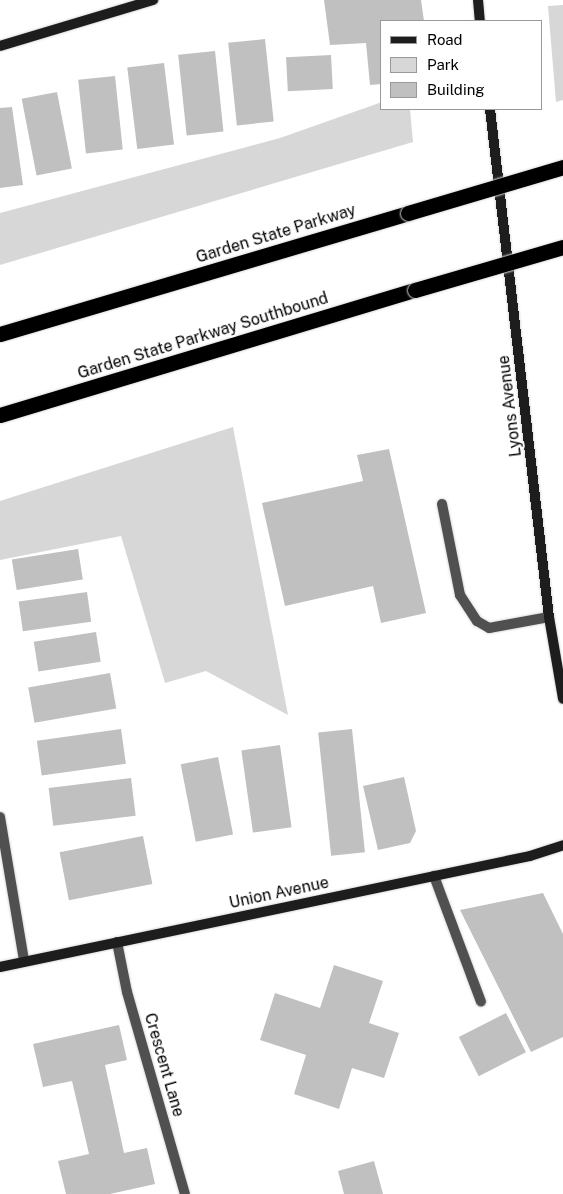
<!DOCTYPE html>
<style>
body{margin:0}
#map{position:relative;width:563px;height:1194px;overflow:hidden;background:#fff;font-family:"Public Sans",sans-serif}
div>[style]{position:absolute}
.green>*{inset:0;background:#d7d7d7}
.building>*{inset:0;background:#c0c0c0;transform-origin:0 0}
.roads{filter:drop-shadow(0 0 1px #dbdbdb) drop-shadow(0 0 1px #dbdbdb)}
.lane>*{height:10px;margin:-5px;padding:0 5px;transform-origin:5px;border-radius:5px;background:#505050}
.street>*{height:10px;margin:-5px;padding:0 5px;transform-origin:5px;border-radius:5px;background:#505050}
.secondary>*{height:10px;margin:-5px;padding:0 5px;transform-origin:5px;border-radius:5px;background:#1d1d1d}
.highway>*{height:15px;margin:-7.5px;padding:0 7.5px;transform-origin:7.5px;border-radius:7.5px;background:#000}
.bridges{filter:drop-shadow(0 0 1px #dbdbdb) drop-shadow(0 0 1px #dbdbdb)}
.highway-bridge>*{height:15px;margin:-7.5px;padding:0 7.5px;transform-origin:7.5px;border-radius:7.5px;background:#000}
span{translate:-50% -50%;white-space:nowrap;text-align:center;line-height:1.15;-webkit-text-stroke:4px #fff;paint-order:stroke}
.street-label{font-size:16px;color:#000}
.legend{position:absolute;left:380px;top:20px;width:162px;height:90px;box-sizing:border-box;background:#fff;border:1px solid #999;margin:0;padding:6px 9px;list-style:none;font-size:15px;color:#000}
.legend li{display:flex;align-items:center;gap:10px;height:25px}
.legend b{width:25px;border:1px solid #999}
</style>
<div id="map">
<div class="green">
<div style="clip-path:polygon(563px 5px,563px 100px,556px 102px,548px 6px)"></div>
<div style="clip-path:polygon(382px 102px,382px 109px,410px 109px,413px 142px,0 265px,0 213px,280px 138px)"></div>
<div style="clip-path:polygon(233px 427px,288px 715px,206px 671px,165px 683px,121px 536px,0 560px,0 501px)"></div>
</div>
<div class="building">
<div style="clip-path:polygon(324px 0,421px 0,424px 21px,382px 21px,382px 84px,370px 85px,366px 43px,330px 45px)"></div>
<div style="left:265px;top:39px;width:83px;height:37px;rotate:84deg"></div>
<div style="left:215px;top:51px;width:81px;height:37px;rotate:84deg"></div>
<div style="left:331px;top:55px;width:34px;height:45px;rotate:87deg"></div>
<div style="left:164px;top:63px;width:82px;height:37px;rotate:83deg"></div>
<div style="left:115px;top:76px;width:74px;height:37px;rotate:84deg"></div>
<div style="left:57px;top:92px;width:78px;height:36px;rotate:79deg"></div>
<div style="clip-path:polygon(12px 107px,23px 185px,0 188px,0 108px)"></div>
<div style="clip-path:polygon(389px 449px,426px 613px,381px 623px,373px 586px,285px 606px,262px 503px,363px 481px,357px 455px)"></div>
<div style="left:78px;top:549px;width:31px;height:67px;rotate:81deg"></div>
<div style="left:87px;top:592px;width:30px;height:69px;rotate:82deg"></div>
<div style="left:96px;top:632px;width:30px;height:63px;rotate:81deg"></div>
<div style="left:110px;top:673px;width:36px;height:83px;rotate:80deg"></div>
<div style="left:121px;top:729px;width:35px;height:85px;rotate:82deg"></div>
<div style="left:352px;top:729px;width:124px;height:34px;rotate:84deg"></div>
<div style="left:280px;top:745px;width:83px;height:39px;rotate:82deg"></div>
<div style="left:218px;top:757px;width:79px;height:38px;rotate:79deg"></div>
<div style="clip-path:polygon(404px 777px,416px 831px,410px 843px,378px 850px,363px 786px)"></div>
<div style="left:131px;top:778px;width:38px;height:83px;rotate:83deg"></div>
<div style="left:143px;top:836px;width:49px;height:85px;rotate:79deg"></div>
<div style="clip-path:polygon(543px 893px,563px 934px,563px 1037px,531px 1052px,460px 910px)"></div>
<div style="clip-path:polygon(334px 965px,383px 981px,369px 1023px,399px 1033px,384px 1078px,352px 1068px,339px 1109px,294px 1094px,306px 1055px,260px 1040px,275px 993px,320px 1008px)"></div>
<div style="left:506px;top:1013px;width:44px;height:53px;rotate:63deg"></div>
<div style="clip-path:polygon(119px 1025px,127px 1060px,105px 1065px,124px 1153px,147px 1148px,155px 1184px,110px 1194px,66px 1194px,58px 1161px,89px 1154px,72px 1081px,43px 1087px,33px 1044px)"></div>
<div style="clip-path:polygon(374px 1161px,383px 1194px,344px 1194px,338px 1171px)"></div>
</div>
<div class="roads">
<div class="lane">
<div style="left:442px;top:504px;width:93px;rotate:78.8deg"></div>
<div style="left:460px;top:595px;width:31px;rotate:57deg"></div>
<div style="left:477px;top:621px;width:14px;rotate:30deg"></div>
<div style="left:489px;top:628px;width:61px;rotate:-10.4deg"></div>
<div style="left:434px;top:876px;width:134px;rotate:69.5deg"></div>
</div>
<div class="street">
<div style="left:0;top:817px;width:146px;rotate:80.5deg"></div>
<div style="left:117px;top:942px;width:51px;rotate:78.7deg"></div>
<div style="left:127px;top:992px;width:210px;rotate:74deg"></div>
</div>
<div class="secondary">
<div style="left:478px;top:0;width:21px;rotate:85deg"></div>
<div style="left:0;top:46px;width:160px;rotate:-16.7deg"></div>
<div style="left:490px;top:109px;width:511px;rotate:83.38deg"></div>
<div style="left:549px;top:617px;width:83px;rotate:80.3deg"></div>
<div style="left:0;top:967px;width:541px;rotate:-11.83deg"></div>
<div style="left:530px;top:856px;width:35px;rotate:-18deg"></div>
</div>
<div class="highway">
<div style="left:0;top:334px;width:426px;rotate:-16.5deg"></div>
<div style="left:0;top:415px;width:433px;rotate:-16.8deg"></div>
</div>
</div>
<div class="bridges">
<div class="highway-bridge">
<div style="left:408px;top:213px;width:162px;rotate:-16.5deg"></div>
<div style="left:415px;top:290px;width:154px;rotate:-16.2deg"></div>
</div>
</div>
<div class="street-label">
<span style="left:276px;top:234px;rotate:-17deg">Garden State Parkway</span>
<span style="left:203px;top:336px;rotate:-17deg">Garden State Parkway Southbound</span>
<span style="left:510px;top:406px;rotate:-97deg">Lyons Avenue</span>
<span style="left:279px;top:893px;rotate:-12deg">Union Avenue</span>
<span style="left:164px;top:1065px;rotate:74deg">Crescent Lane</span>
</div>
<ul class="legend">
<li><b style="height:6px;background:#1d1d1d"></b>Road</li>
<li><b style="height:14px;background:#d7d7d7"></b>Park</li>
<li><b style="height:14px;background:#c0c0c0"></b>Building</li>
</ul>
</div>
